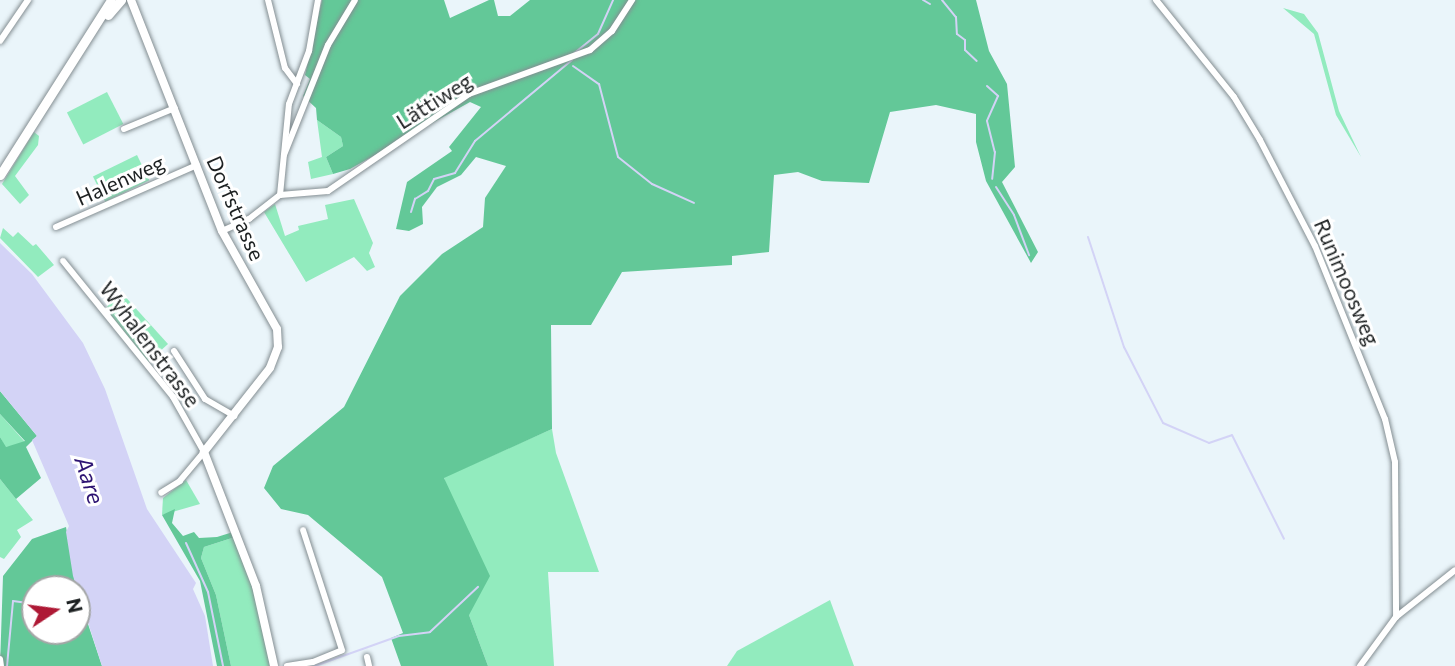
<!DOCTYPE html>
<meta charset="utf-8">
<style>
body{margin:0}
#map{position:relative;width:1455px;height:666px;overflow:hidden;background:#eaf5fa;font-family:Commissioner,sans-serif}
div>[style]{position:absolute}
.green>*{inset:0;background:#92ebbe;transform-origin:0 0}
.forest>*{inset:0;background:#63c898}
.water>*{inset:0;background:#d3d3f6}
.stream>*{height:2px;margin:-1px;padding:0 1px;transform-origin:1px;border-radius:1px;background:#d3d3f6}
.roads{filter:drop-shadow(0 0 2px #848e92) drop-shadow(0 0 2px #848e92)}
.minor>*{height:6px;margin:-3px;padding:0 3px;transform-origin:3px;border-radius:3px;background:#fff}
.tertiary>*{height:8px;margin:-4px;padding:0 4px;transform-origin:4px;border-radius:4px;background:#fff}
.secondary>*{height:9px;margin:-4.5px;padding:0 4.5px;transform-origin:4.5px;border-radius:4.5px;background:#fff}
span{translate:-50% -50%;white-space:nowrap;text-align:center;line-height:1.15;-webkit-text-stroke:6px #fff;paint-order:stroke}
.street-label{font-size:21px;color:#1c2021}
.water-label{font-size:23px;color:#2d1372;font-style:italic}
.north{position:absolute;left:21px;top:575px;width:70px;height:70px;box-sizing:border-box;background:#fff;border:2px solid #a4a6a6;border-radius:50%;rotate:77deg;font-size:19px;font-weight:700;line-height:28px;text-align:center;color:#1c2021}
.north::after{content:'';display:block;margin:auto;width:24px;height:32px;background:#ae1935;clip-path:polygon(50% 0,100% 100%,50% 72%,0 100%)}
</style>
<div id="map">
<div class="green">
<div style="clip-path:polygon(1283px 8px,1304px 14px,1318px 33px,1339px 111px,1361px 157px,1336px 115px,1314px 34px)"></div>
<div style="left:107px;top:92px;width:36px;height:45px;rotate:63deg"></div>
<div style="clip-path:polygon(317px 120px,341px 137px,343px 146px,326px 157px,333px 174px,311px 179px,308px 162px,322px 157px)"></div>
<div style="clip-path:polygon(34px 132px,39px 136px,38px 145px,15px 176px,29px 195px,20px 204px,2px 184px)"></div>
<div style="left:137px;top:155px;width:28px;height:49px;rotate:64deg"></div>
<div style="clip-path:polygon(354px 199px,373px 243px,369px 253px,375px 267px,367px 271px,354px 257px,306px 282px,264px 212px,275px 204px,285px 236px,299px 230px,298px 226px,328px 219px,325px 205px)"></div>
<div style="clip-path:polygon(3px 228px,13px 237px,18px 232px,33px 246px,36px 244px,54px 265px,38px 277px,0 238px)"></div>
<div style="clip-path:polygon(121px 292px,168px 344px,148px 362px,105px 309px)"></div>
<div style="clip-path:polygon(0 414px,25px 442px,21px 446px,5px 447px,0 437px)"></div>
<div style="clip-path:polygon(552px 429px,556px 453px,599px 572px,548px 572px,554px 666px,488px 666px,469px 615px,444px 477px)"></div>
<div style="clip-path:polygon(0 479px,33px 520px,17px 530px,21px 537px,4px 559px,0 557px)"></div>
<div style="clip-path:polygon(186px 480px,200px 504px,162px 515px,163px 498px)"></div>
<div style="clip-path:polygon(235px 537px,256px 597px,271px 666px,231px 666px,216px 595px,201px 558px,204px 547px)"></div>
<div style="clip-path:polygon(830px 600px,854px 666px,727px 666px,737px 651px)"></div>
</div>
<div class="forest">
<div style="clip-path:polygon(322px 0,444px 0,450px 18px,489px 0,494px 0,498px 16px,510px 16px,530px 0,976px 0,989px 51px,1007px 84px,1015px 167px,1002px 182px,1038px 252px,1031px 263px,986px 181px,976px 142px,976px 114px,936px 105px,890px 112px,869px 183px,822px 181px,798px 172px,774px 175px,769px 252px,732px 256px,732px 265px,622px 272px,591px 325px,551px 325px,552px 429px,444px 478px,490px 576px,469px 615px,488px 666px,401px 666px,391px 638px,403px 633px,382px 577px,308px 515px,281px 509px,264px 488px,273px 466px,344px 407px,400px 296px,442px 254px,483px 227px,485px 198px,506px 166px,476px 157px,461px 175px,437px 187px,422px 207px,423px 224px,409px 231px,396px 229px,407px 182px,452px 151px,449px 147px,481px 107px,470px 102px,350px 169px,333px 174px,326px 157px,343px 146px,341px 137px,317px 120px,316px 108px,303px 96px,310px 79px,305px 75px)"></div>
<div style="clip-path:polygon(0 391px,37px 436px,26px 447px,41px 478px,16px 499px,0 479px,0 437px,6px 447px,25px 441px,0 414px)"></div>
<div style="clip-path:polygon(175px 509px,172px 523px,183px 536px,194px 532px,199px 538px,217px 537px,233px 532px,235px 537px,204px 547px,201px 558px,216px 595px,231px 666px,217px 666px,200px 581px,162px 515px)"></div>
<div style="clip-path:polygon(66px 527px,76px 589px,35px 589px,35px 631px,77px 631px,77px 591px,102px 666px,0 666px,3px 576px,32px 539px)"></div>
</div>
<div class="water">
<div style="clip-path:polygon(0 243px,32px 274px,83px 343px,105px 389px,147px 509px,196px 583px,193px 589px,205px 616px,213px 666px,102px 666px,73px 576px,66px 532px,69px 526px,32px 440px,37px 436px,0 391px)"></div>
</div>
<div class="stream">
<div style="left:923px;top:0;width:8px;rotate:30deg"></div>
<div style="left:942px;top:0;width:22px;rotate:51deg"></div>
<div style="left:956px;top:17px;width:17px;rotate:87deg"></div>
<div style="left:957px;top:34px;width:10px;rotate:37deg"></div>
<div style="left:965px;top:40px;width:10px;rotate:90deg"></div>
<div style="left:965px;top:50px;width:16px;rotate:43deg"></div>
<div style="left:572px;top:55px;width:33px;rotate:-39deg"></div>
<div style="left:598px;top:34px;width:37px;rotate:-66deg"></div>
<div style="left:573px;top:66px;width:32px;rotate:35deg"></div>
<div style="left:599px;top:84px;width:75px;rotate:75.4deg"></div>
<div style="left:618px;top:157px;width:43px;rotate:38.5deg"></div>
<div style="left:652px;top:184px;width:46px;rotate:24.3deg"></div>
<div style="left:987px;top:86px;width:15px;rotate:42deg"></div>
<div style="left:998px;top:96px;width:27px;rotate:114deg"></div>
<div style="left:987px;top:121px;width:32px;rotate:76deg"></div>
<div style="left:995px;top:152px;width:27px;rotate:96deg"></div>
<div style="left:996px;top:187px;width:33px;rotate:57deg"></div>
<div style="left:1014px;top:215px;width:43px;rotate:69.4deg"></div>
<div style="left:411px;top:212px;width:14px;rotate:-73deg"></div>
<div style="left:415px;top:199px;width:15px;rotate:-32deg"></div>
<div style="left:428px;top:191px;width:13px;rotate:-63deg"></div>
<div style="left:434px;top:179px;width:22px;rotate:-16deg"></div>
<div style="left:455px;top:173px;width:38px;rotate:-58deg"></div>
<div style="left:475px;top:141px;width:126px;rotate:-39.9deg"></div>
<div style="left:1088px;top:237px;width:116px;rotate:71.9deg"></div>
<div style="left:1124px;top:347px;width:85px;rotate:62.8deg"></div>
<div style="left:1163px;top:423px;width:50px;rotate:23.5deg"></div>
<div style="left:1209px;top:443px;width:24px;rotate:-19deg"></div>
<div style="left:1232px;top:435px;width:116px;rotate:63.4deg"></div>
<div style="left:186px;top:543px;width:54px;rotate:65.8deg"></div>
<div style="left:208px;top:592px;width:76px;rotate:78.5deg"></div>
<div style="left:7px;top:666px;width:65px;rotate:-84.7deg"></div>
<div style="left:13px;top:601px;width:22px;rotate:8deg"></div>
<div style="left:315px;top:666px;width:89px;rotate:-19.7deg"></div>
<div style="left:399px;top:636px;width:31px;rotate:-7deg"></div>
<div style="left:430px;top:632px;width:66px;rotate:-43.2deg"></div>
</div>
<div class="roads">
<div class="minor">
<div style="left:268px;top:0;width:70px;rotate:76deg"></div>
<div style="left:285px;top:68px;width:20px;rotate:53deg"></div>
<div style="left:1156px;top:0;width:124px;rotate:51.2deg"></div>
<div style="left:1234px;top:97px;width:50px;rotate:58.8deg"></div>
<div style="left:1260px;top:140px;width:119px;rotate:62.6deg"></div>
<div style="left:1315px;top:246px;width:187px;rotate:68deg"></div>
<div style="left:1385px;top:419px;width:44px;rotate:76.9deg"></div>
<div style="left:1395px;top:462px;width:155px;rotate:89.6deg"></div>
<div style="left:0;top:41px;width:50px;rotate:-55.7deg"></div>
<div style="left:124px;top:129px;width:55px;rotate:-22.4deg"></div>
<div style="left:284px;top:155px;width:118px;rotate:-68.2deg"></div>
<div style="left:328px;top:45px;width:52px;rotate:-59deg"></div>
<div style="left:280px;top:195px;width:48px;rotate:-4.8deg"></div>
<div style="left:328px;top:191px;width:171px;rotate:-34.5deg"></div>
<div style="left:469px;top:94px;width:129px;rotate:-20deg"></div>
<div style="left:590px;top:50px;width:29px;rotate:-41deg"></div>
<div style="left:612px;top:31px;width:37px;rotate:-57deg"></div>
<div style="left:56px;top:227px;width:154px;rotate:-23.7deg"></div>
<div style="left:222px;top:231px;width:30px;rotate:-24deg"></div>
<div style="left:249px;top:219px;width:39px;rotate:-38deg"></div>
<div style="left:280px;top:195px;width:91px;rotate:-84.4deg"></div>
<div style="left:289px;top:104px;width:57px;rotate:-69.3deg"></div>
<div style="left:309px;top:51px;width:52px;rotate:-80deg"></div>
<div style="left:63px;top:261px;width:175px;rotate:51deg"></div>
<div style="left:173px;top:397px;width:63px;rotate:60.6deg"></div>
<div style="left:204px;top:452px;width:38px;rotate:130deg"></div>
<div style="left:180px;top:481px;width:22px;rotate:148deg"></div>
<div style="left:174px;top:351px;width:57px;rotate:57.1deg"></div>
<div style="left:205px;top:399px;width:34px;rotate:30deg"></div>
<div style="left:367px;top:657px;width:9px;rotate:77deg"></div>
<div style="left:0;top:659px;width:7px;rotate:82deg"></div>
<div style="left:287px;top:666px;width:26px;rotate:-9deg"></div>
<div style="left:313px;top:662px;width:31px;rotate:-22deg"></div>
<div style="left:342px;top:650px;width:126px;rotate:-108deg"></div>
<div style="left:1360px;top:666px;width:61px;rotate:-53.7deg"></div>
<div style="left:1396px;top:617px;width:75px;rotate:-38.5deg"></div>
</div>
<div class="tertiary">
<div style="left:131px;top:0;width:248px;rotate:68.5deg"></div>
<div style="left:222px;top:231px;width:112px;rotate:60.7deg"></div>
<div style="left:277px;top:329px;width:18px;rotate:87deg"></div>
<div style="left:278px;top:347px;width:22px;rotate:111deg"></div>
<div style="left:270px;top:368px;width:107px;rotate:128.2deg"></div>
<div style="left:204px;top:452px;width:144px;rotate:68.8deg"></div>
<div style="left:256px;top:586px;width:82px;rotate:77.3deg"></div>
</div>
<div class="secondary">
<div style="left:108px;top:15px;width:20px;rotate:-49deg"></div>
<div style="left:0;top:175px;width:207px;rotate:-57.6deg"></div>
</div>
</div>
<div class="street-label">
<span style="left:434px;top:101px;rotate:-32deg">Lättiweg</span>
<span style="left:120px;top:180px;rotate:-24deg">Halenweg</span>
<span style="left:236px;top:208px;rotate:66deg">Dorfstrasse</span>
<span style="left:1347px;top:282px;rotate:67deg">Runimoosweg</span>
<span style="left:150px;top:344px;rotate:53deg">Wyhalenstrasse</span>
</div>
<div class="water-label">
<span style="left:90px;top:480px;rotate:72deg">Aare</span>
</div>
<div class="north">N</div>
</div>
